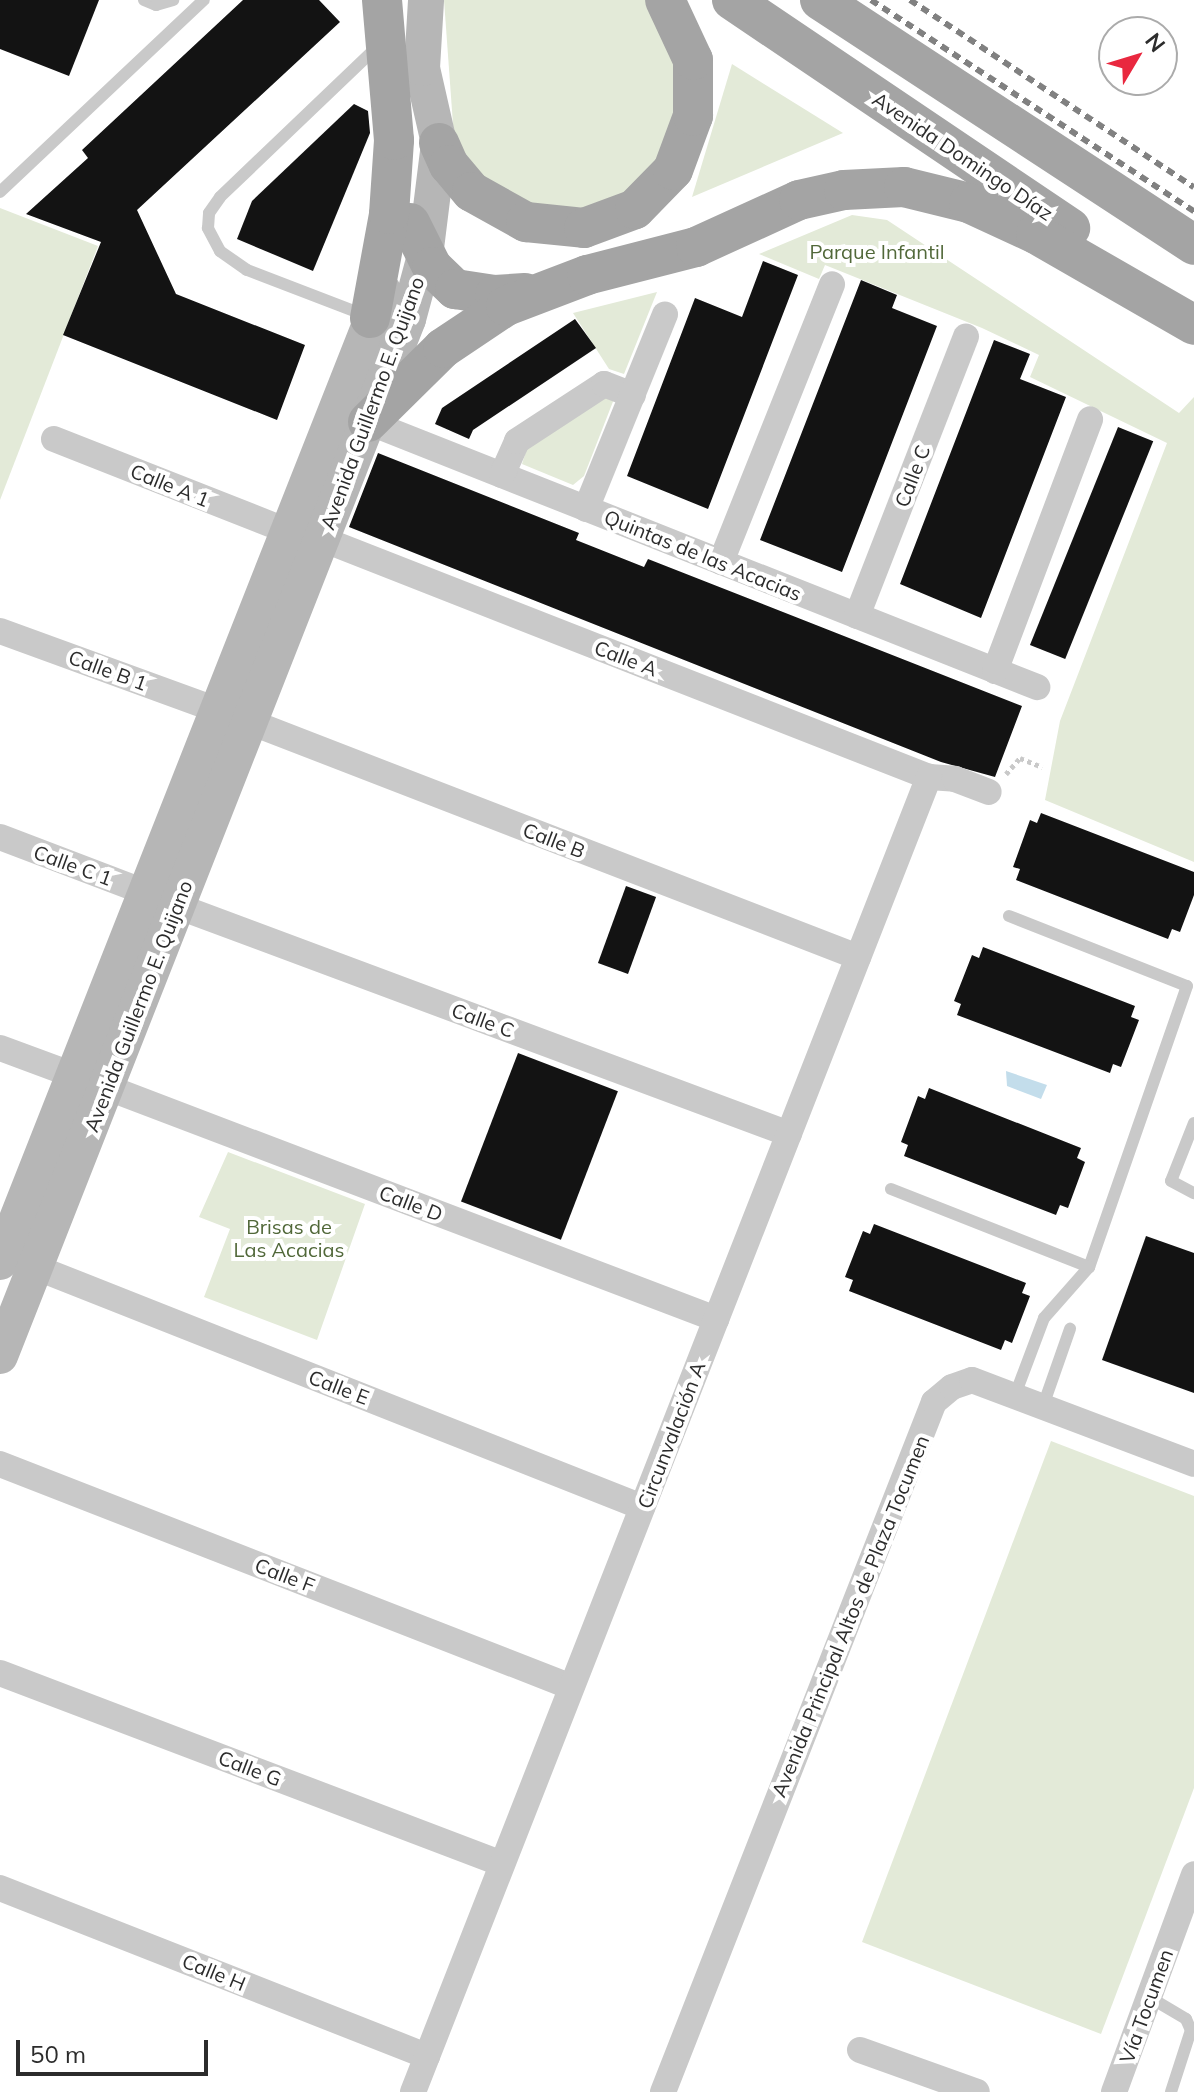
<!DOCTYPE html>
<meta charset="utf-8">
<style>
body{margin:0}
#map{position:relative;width:1194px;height:2092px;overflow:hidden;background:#fff;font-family:Mulish,sans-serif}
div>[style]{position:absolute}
.green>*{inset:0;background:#e3ead8}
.water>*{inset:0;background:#c3ddeb}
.building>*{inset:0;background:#131313;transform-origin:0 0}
.path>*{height:5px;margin-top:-2.5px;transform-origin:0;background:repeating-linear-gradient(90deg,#c9c9c9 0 4px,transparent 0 8px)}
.lane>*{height:12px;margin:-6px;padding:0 6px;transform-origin:6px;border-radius:6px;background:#c9c9c9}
.street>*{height:26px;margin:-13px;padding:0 13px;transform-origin:13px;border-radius:13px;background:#c9c9c9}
.secondary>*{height:36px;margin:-18px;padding:0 18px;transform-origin:18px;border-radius:18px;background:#b6b6b6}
.primary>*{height:40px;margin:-20px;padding:0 20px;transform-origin:20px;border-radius:20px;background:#a4a4a4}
.rail>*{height:6px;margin-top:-3px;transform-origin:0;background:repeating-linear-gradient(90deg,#818181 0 8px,transparent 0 14px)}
span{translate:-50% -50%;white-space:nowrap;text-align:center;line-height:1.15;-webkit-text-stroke:8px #fff;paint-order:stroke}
.street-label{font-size:20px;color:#2c2c2c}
.park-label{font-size:20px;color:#516839}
.north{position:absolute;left:1098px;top:16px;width:80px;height:80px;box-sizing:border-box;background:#fff;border:2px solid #ababab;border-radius:50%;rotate:52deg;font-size:22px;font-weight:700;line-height:32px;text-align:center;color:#2c2c2c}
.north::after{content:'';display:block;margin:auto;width:28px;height:36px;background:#e9283f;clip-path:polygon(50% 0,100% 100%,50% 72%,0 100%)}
.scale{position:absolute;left:16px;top:2040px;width:192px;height:36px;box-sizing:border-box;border:4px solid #2c2c2c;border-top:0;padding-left:10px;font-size:24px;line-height:28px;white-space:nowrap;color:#2c2c2c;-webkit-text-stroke:6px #fff;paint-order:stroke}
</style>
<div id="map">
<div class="green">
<div style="clip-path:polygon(444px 0,650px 0,690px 81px,660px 172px,597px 209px,521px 204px,484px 179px,454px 138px)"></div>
<div style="clip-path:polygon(732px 64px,843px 133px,692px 197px)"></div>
<div style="clip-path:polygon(0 208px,98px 246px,0 500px)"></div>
<div style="clip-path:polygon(852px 215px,887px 220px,1179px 413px,1194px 397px,1194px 862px,1045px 800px,1060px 721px,1167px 443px,1030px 377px,1039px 355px,982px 328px,825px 265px,819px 279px,759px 254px)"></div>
<div style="clip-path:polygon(657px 292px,624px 374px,609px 369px,573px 313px)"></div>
<div style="clip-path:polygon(605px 395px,614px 399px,584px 476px,573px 485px,522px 464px,529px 442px)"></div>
<div style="clip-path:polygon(228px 1152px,365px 1204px,317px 1340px,204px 1297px,230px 1229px,199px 1217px)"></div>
<div style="clip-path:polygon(1051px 1441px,1194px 1496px,1194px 1788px,1101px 2034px,862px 1942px)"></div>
</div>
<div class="water">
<div style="clip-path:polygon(1006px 1071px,1047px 1085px,1041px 1099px,1007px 1086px)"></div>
</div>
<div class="building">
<div style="clip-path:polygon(0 0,99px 0,69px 76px,0 49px)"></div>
<div style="clip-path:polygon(243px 0,319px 0,340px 22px,137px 210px,176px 294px,305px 345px,277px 420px,63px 335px,101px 242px,26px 214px,88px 158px,82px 150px)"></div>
<div style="clip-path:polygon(354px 104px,368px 111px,370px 133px,313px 271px,237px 239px,252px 201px)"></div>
<div style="clip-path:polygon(763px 261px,798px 275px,708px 509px,627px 476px,695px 298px,742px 317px)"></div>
<div style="clip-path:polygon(861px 280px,897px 295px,892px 308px,937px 326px,842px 572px,760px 540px)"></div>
<div style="clip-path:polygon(575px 319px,596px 348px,473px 430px,469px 439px,435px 424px,442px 408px)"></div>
<div style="clip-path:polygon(994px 340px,1030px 354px,1020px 379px,1066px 397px,981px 618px,900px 584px)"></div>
<div style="left:1118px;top:427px;width:38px;height:235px;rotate:22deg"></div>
<div style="clip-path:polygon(378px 453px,579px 533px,576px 540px,644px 567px,648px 559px,1022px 706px,995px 777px,941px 762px,349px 527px)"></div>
<div style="clip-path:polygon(1041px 813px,1194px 872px,1194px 895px,1180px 932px,1172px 929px,1168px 939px,1016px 880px,1020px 869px,1013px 867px,1030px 820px,1037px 823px)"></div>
<div style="left:626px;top:886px;width:32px;height:82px;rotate:20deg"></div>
<div style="clip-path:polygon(983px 947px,1135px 1006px,1131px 1017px,1139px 1020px,1121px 1067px,1113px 1064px,1110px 1073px,957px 1015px,961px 1004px,954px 1001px,972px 955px,979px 958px)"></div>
<div style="left:518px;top:1053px;width:107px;height:159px;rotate:21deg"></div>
<div style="clip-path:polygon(929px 1088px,1081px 1148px,1077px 1158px,1085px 1162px,1068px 1208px,1060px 1205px,1056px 1215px,904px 1156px,908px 1145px,901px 1142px,918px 1096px,925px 1099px)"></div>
<div style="clip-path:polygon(874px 1224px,1026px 1283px,1022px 1293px,1030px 1296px,1012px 1343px,1005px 1340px,1001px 1350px,849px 1291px,853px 1280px,845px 1277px,863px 1231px,870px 1234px)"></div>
<div style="clip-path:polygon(1146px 1236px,1194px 1253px,1194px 1393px,1102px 1360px)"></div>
</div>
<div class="path">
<div style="left:1006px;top:774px;width:21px;rotate:-49deg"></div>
<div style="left:1020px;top:758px;width:24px;rotate:22deg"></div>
</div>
<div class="lane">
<div style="left:144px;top:0;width:13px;rotate:23deg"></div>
<div style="left:156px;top:5px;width:18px;rotate:-16deg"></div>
<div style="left:0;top:192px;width:280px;rotate:-43.3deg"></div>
<div style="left:367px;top:316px;width:129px;rotate:-159deg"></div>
<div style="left:247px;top:270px;width:33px;rotate:-145deg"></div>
<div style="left:220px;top:251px;width:26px;rotate:-118deg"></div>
<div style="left:208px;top:228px;width:15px;rotate:-86deg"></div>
<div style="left:209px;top:213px;width:19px;rotate:-55deg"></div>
<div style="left:220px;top:197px;width:216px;rotate:-43.7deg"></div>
<div style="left:1009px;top:916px;width:191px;rotate:21.5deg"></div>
<div style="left:1187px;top:986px;width:298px;rotate:109.2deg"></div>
<div style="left:1089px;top:1267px;width:68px;rotate:131.4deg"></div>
<div style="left:1044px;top:1318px;width:82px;rotate:110.6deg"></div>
<div style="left:1194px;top:1123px;width:62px;rotate:111.6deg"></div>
<div style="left:1171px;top:1181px;width:26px;rotate:28deg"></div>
<div style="left:891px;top:1189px;width:213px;rotate:21.5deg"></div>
<div style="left:1043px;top:1406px;width:82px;rotate:-70.7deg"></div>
<div style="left:1149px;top:1997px;width:43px;rotate:30.7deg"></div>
<div style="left:1186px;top:2019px;width:12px;rotate:66deg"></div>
<div style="left:1191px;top:2030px;width:65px;rotate:107.9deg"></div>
</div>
<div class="street">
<div style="left:368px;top:422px;width:720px;rotate:21.61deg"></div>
<div style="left:54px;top:439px;width:251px;rotate:21.5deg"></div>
<div style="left:502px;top:475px;width:37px;rotate:-66deg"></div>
<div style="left:517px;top:441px;width:104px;rotate:-33.2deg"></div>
<div style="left:604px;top:384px;width:31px;rotate:21deg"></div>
<div style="left:586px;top:509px;width:210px;rotate:-67.9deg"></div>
<div style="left:322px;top:539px;width:652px;rotate:21.41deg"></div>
<div style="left:929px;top:777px;width:26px;rotate:4deg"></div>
<div style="left:955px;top:779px;width:36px;rotate:21deg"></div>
<div style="left:721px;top:562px;width:299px;rotate:-68.2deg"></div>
<div style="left:857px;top:616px;width:300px;rotate:-68.7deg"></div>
<div style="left:0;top:631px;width:231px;rotate:20deg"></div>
<div style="left:995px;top:671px;width:269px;rotate:-69.3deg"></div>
<div style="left:250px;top:722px;width:652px;rotate:21.13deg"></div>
<div style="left:0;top:837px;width:155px;rotate:20.8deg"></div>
<div style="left:177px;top:906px;width:653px;rotate:20.43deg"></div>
<div style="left:0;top:1048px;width:78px;rotate:20.3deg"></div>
<div style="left:106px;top:1087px;width:653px;rotate:20.82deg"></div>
<div style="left:35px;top:1267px;width:653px;rotate:21.57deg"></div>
<div style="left:0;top:1464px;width:611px;rotate:21.31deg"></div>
<div style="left:0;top:1673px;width:535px;rotate:20.81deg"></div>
<div style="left:0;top:1888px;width:459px;rotate:21.5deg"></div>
<div style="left:860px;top:2050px;width:124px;rotate:19.7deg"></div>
<div style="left:413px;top:2092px;width:1413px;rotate:-68.58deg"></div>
<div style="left:663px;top:2092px;width:741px;rotate:-68.56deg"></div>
<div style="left:934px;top:1402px;width:23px;rotate:-40deg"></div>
<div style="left:952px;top:1387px;width:21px;rotate:-19deg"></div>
<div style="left:972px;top:1380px;width:237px;rotate:20.7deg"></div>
<div style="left:1114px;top:2092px;width:232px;rotate:-69.8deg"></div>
</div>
<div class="secondary">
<div style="left:0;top:1262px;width:1044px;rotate:-68.47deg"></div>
<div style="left:0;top:1356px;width:1114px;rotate:-68.52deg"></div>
<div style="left:408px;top:319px;width:65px;rotate:-74.9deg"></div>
<div style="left:425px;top:256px;width:114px;rotate:-82.9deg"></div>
<div style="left:439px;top:143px;width:77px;rotate:-102.8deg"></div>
<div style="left:422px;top:68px;width:68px;rotate:-86.6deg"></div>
</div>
<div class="primary">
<div style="left:732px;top:0;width:408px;rotate:34deg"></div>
<div style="left:820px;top:0;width:447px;rotate:33.2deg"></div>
<div style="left:439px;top:143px;width:24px;rotate:66deg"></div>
<div style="left:449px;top:165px;width:35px;rotate:50deg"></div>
<div style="left:472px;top:192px;width:62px;rotate:29.1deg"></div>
<div style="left:526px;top:222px;width:58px;rotate:5.9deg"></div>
<div style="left:584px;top:228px;width:54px;rotate:-20.4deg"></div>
<div style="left:635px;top:209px;width:54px;rotate:-45.7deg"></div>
<div style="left:673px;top:170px;width:58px;rotate:-69.7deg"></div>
<div style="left:693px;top:116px;width:56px;rotate:-90deg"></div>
<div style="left:693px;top:60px;width:66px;rotate:-115deg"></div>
<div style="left:410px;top:223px;width:49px;rotate:63.4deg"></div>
<div style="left:432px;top:267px;width:32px;rotate:44deg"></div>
<div style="left:455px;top:289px;width:40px;rotate:8.5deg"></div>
<div style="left:495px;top:295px;width:30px;rotate:-4deg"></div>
<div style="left:370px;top:318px;width:106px;rotate:-79.6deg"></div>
<div style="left:389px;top:214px;width:74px;rotate:-86.1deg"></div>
<div style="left:394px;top:140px;width:141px;rotate:-94.9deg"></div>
<div style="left:368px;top:422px;width:105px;rotate:-44.6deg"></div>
<div style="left:443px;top:348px;width:76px;rotate:-33.7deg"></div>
<div style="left:506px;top:306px;width:87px;rotate:-20.9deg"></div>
<div style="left:587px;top:275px;width:113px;rotate:-14.4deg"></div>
<div style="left:696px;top:247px;width:113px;rotate:-24.5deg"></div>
<div style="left:799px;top:200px;width:46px;rotate:-12.5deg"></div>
<div style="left:844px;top:190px;width:60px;rotate:-2.9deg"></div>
<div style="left:904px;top:187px;width:67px;rotate:13.8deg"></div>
<div style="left:969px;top:203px;width:74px;rotate:24.8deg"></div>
<div style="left:1036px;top:234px;width:182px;rotate:29.9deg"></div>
</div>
<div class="rail">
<div style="left:871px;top:0;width:386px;rotate:33.2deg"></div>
<div style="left:910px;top:0;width:340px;rotate:33.4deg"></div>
</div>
<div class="street-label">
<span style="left:963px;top:156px;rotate:34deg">Avenida Domingo Díaz</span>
<span style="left:372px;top:403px;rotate:-70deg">Avenida Guillermo E. Quijano</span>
<span style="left:912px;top:476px;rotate:-69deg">Calle C</span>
<span style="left:170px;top:485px;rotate:22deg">Calle A 1</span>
<span style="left:703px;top:555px;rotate:22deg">Quintas de las Acacias</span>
<span style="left:626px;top:658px;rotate:21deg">Calle A</span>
<span style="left:108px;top:670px;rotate:20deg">Calle B 1</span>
<span style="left:554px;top:840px;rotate:21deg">Calle B</span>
<span style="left:73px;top:865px;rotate:20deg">Calle C 1</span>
<span style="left:138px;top:1006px;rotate:-69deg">Avenida Guillermo E. Quijano</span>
<span style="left:483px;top:1020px;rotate:20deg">Calle C</span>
<span style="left:411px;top:1203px;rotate:21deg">Calle D</span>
<span style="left:339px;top:1387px;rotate:21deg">Calle E</span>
<span style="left:671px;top:1435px;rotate:-69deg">Circunvalación A</span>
<span style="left:285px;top:1575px;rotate:21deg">Calle F</span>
<span style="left:850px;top:1616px;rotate:-68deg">Avenida Principal Altos de Plaza Tocumen</span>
<span style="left:250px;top:1768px;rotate:21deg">Calle G</span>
<span style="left:214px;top:1972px;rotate:22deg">Calle H</span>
<span style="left:1146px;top:2006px;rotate:-70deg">Vía Tocumen</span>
</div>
<div class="park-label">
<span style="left:877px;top:251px">Parque Infantil</span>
<span style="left:289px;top:1238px">Brisas de<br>Las Acacias</span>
</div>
<div class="north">N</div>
<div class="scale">50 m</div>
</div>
